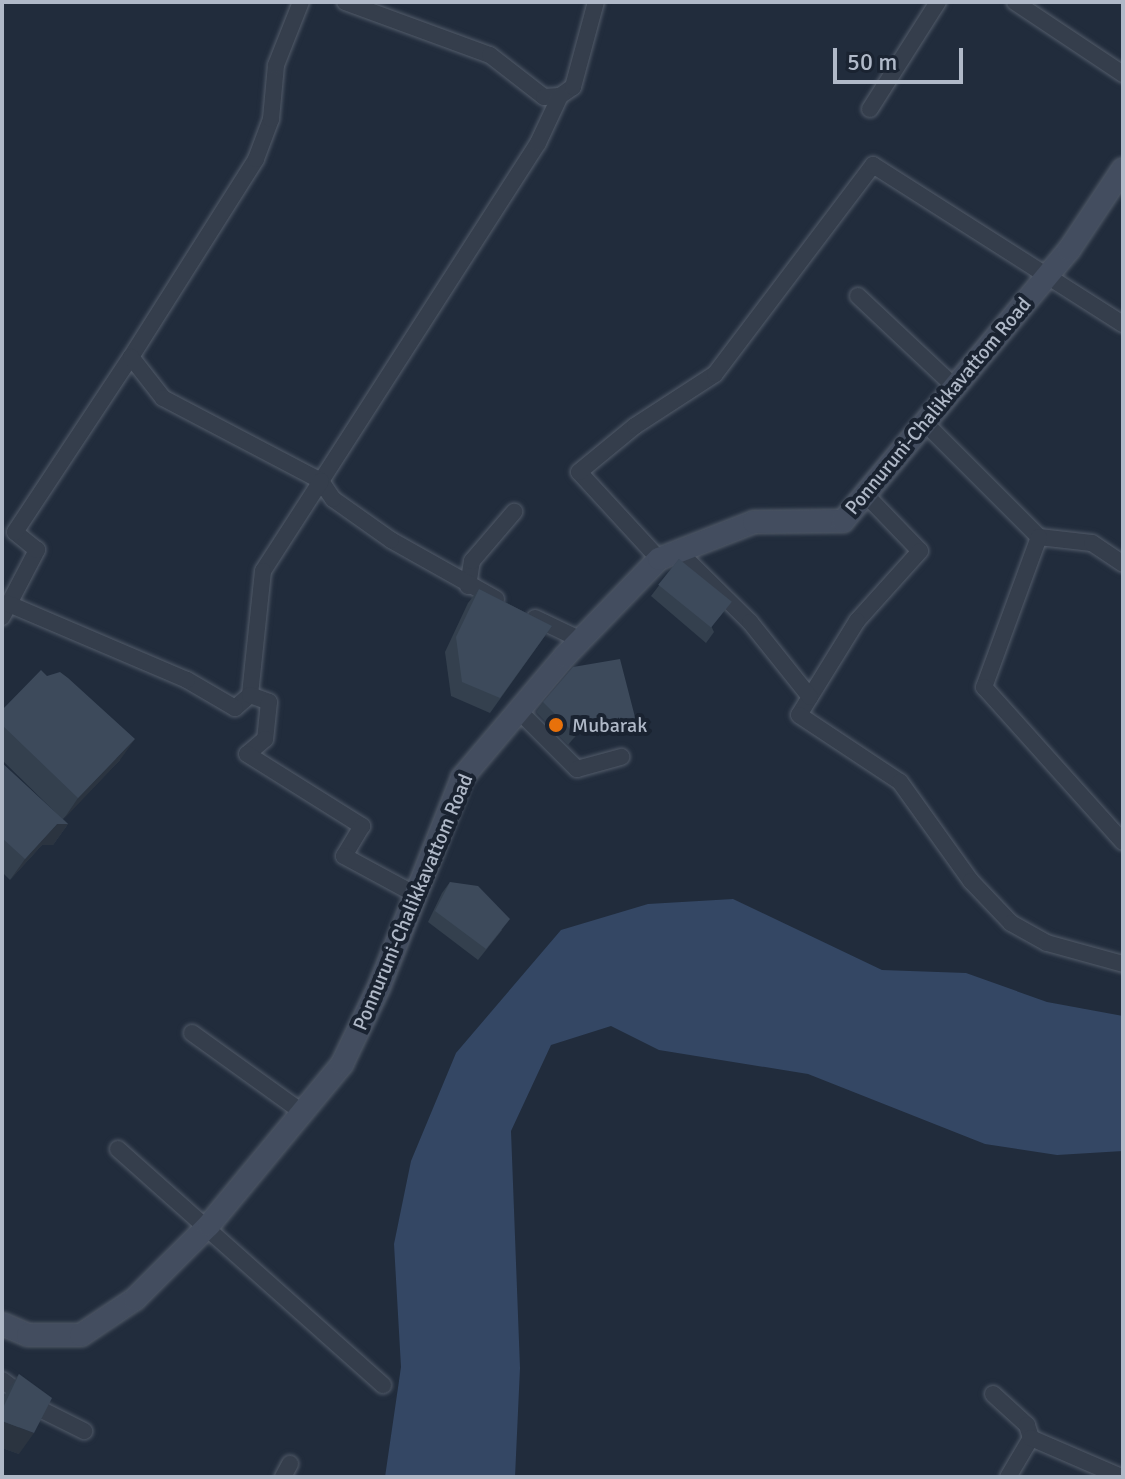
<!DOCTYPE html>
<style>
body{margin:0}
#map{position:relative;width:1125px;height:1479px;overflow:hidden;background:#212c3c;font-family:Signika,sans-serif}
div>[style]{position:absolute}
.water>*{inset:0;background:#344764}
.roads{filter:drop-shadow(0 0 2px #535c6a) drop-shadow(0 0 2px #535c6a)}
.street>*{height:16px;margin:-8px;padding:0 8px;transform-origin:8px;border-radius:8px;background:#353e4c}
.secondary>*{height:22px;margin:-11px;padding:0 11px;transform-origin:11px;border-radius:11px;background:#434d5f}
.wall>*{inset:0;background:#34404e}
.shaded-wall>*{inset:0;background:#2b3440}
.building>*{inset:0;background:#3d4a5b;transform-origin:0 0}
.dots>*{width:22px;height:22px;translate:-50% -50%;box-sizing:border-box;border:4px solid #1a2331;border-radius:50%}
span{translate:-50% -50%;white-space:nowrap;text-align:center;line-height:1.15;-webkit-text-stroke:8px #1a2331;paint-order:stroke}
.street-label{font-size:20px;color:#b0b9c8}
.poi-label{font-size:20px;color:#b0b9c8}
.left{translate:0 -50%;text-align:left}
.frame{position:absolute;inset:0;border:4px solid #b0b9c8;pointer-events:none}
.scale{position:absolute;left:833px;top:48px;width:130px;height:36px;box-sizing:border-box;border:4px solid #b0b9c8;border-top:0;padding-left:10px;font-size:24px;line-height:28px;white-space:nowrap;color:#b0b9c8;-webkit-text-stroke:6px #1a2331;paint-order:stroke}
</style>
<div id="map">
<div class="water">
<div style="clip-path:polygon(733px 899px,882px 970px,966px 973px,1047px 1002px,1123px 1016px,1123px 1151px,1057px 1155px,985px 1144px,808px 1074px,659px 1050px,611px 1026px,551px 1045px,511px 1131px,520px 1368px,515px 1477px,385px 1477px,401px 1367px,394px 1244px,411px 1161px,456px 1053px,561px 930px,648px 904px)"></div>
</div>
<div class="roads">
<div class="street">
<div style="left:345px;top:2px;width:154px;rotate:20.1deg"></div>
<div style="left:490px;top:55px;width:68px;rotate:37.9deg"></div>
<div style="left:544px;top:97px;width:16px;rotate:-4deg"></div>
<div style="left:560px;top:96px;width:16px;rotate:-35deg"></div>
<div style="left:573px;top:87px;width:88px;rotate:-74.9deg"></div>
<div style="left:1015px;top:2px;width:130px;rotate:33.7deg"></div>
<div style="left:870px;top:109px;width:127px;rotate:-57.6deg"></div>
<div style="left:858px;top:296px;width:132px;rotate:43.2deg"></div>
<div style="left:131px;top:357px;width:234px;rotate:-57.7deg"></div>
<div style="left:256px;top:159px;width:43px;rotate:-69.4deg"></div>
<div style="left:271px;top:119px;width:54px;rotate:-84.7deg"></div>
<div style="left:276px;top:65px;width:68px;rotate:-68.4deg"></div>
<div style="left:924px;top:422px;width:163px;rotate:45deg"></div>
<div style="left:1039px;top:537px;width:53px;rotate:6.5deg"></div>
<div style="left:1092px;top:543px;width:37px;rotate:34deg"></div>
<div style="left:865px;top:494px;width:79px;rotate:46deg"></div>
<div style="left:920px;top:551px;width:94px;rotate:132deg"></div>
<div style="left:857px;top:621px;width:110px;rotate:121.7deg"></div>
<div style="left:799px;top:715px;width:121px;rotate:33.6deg"></div>
<div style="left:900px;top:782px;width:122px;rotate:54.4deg"></div>
<div style="left:971px;top:881px;width:58px;rotate:46.4deg"></div>
<div style="left:1011px;top:923px;width:41px;rotate:29.1deg"></div>
<div style="left:1047px;top:943px;width:79px;rotate:15.4deg"></div>
<div style="left:1039px;top:537px;width:160px;rotate:110.1deg"></div>
<div style="left:984px;top:687px;width:208px;rotate:48.1deg"></div>
<div style="left:679px;top:552px;width:100px;rotate:44.6deg"></div>
<div style="left:750px;top:622px;width:96px;rotate:51.3deg"></div>
<div style="left:659px;top:559px;width:118px;rotate:-132.6deg"></div>
<div style="left:579px;top:472px;width:72px;rotate:-39.4deg"></div>
<div style="left:635px;top:426px;width:95px;rotate:-33deg"></div>
<div style="left:715px;top:374px;width:262px;rotate:-52.9deg"></div>
<div style="left:873px;top:165px;width:296px;rotate:32.5deg"></div>
<div style="left:468px;top:586px;width:25px;rotate:-81deg"></div>
<div style="left:472px;top:561px;width:65px;rotate:-49.4deg"></div>
<div style="left:496px;top:599px;width:120px;rotate:-150.7deg"></div>
<div style="left:391px;top:540px;width:71px;rotate:-144.7deg"></div>
<div style="left:333px;top:499px;width:22px;rotate:-124deg"></div>
<div style="left:321px;top:481px;width:402px;rotate:-57.3deg"></div>
<div style="left:538px;top:143px;width:52px;rotate:-64.9deg"></div>
<div style="left:2px;top:617px;width:76px;rotate:-62.4deg"></div>
<div style="left:37px;top:550px;width:28px;rotate:-141deg"></div>
<div style="left:15px;top:532px;width:210px;rotate:-56.5deg"></div>
<div style="left:131px;top:357px;width:52px;rotate:52deg"></div>
<div style="left:163px;top:398px;width:178px;rotate:27.7deg"></div>
<div style="left:321px;top:481px;width:107px;rotate:122.8deg"></div>
<div style="left:263px;top:571px;width:125px;rotate:96deg"></div>
<div style="left:250px;top:695px;width:20px;rotate:139deg"></div>
<div style="left:235px;top:708px;width:56px;rotate:-149.7deg"></div>
<div style="left:187px;top:680px;width:194px;rotate:-156.9deg"></div>
<div style="left:535px;top:618px;width:51px;rotate:25.6deg"></div>
<div style="left:250px;top:695px;width:20px;rotate:20deg"></div>
<div style="left:269px;top:702px;width:37px;rotate:96deg"></div>
<div style="left:265px;top:739px;width:23px;rotate:140deg"></div>
<div style="left:247px;top:754px;width:136px;rotate:32.1deg"></div>
<div style="left:362px;top:826px;width:35px;rotate:121deg"></div>
<div style="left:344px;top:856px;width:82px;rotate:28.4deg"></div>
<div style="left:519px;top:711px;width:82px;rotate:45deg"></div>
<div style="left:577px;top:769px;width:46px;rotate:-15.3deg"></div>
<div style="left:192px;top:1033px;width:135px;rotate:35.7deg"></div>
<div style="left:118px;top:1149px;width:355px;rotate:41.7deg"></div>
<div style="left:2px;top:1380px;width:52px;rotate:36.4deg"></div>
<div style="left:44px;top:1411px;width:45px;rotate:26.6deg"></div>
<div style="left:993px;top:1394px;width:46px;rotate:42.4deg"></div>
<div style="left:1027px;top:1425px;width:14px;rotate:73deg"></div>
<div style="left:1031px;top:1438px;width:45px;rotate:120.5deg"></div>
<div style="left:1031px;top:1438px;width:98px;rotate:23.4deg"></div>
<div style="left:283px;top:1477px;width:15px;rotate:-62deg"></div>
</div>
<div class="secondary">
<div style="left:2px;top:1324px;width:28px;rotate:23deg"></div>
<div style="left:28px;top:1335px;width:53px"></div>
<div style="left:81px;top:1335px;width:65px;rotate:-33.7deg"></div>
<div style="left:135px;top:1299px;width:105px;rotate:-45deg"></div>
<div style="left:209px;top:1225px;width:209px;rotate:-50.4deg"></div>
<div style="left:342px;top:1064px;width:85px;rotate:-64.3deg"></div>
<div style="left:379px;top:987px;width:225px;rotate:-68.3deg"></div>
<div style="left:462px;top:778px;width:160px;rotate:-49.8deg"></div>
<div style="left:565px;top:656px;width:135px;rotate:-45.9deg"></div>
<div style="left:659px;top:559px;width:102px;rotate:-21.3deg"></div>
<div style="left:754px;top:522px;width:89px;rotate:-0.6deg"></div>
<div style="left:843px;top:521px;width:353px;rotate:-50.2deg"></div>
<div style="left:1069px;top:250px;width:97px;rotate:-56.3deg"></div>
</div>
</div>
<div class="wall">
<div style="clip-path:polygon(679px 559px,714px 632px,706px 643px,651px 596px)"></div>
<div style="clip-path:polygon(479px 589px,552px 626px,490px 713px,451px 696px,445px 652px,468px 603px)"></div>
<div style="clip-path:polygon(543px 702px,629px 731px,581px 730px,568px 745px,536px 712px)"></div>
<div style="clip-path:polygon(2px 710px,120px 760px,63px 819px,68px 824px,53px 845px,42px 845px,10px 880px,2px 872px,2px 763px,58px 815px,2px 760px)"></div>
<div style="clip-path:polygon(450px 882px,502px 930px,478px 960px,428px 922px,442px 893px)"></div>
<div style="clip-path:polygon(19px 1374px,19px 1454px,2px 1448px,2px 1399px)"></div>
</div>
<div class="shaded-wall">
<div style="clip-path:polygon(588px 720px,636px 721px,629px 731px,581px 730px,568px 745px)"></div>
<div style="clip-path:polygon(135px 739px,120px 760px,63px 820px,78px 798px)"></div>
<div style="clip-path:polygon(57px 824px,68px 824px,53px 845px,42px 845px,10px 880px,25px 859px)"></div>
<div style="clip-path:polygon(2px 1421px,34px 1433px,19px 1454px,2px 1448px)"></div>
</div>
<div class="building">
<div style="left:679px;top:559px;width:68px;height:33px;rotate:39deg"></div>
<div style="clip-path:polygon(479px 589px,552px 626px,500px 698px,462px 682px,456px 637px)"></div>
<div style="clip-path:polygon(620px 659px,636px 721px,588px 720px,575px 734px,543px 702px,573px 667px)"></div>
<div style="clip-path:polygon(41px 670px,47px 676px,60px 672px,68px 678px,135px 739px,78px 798px,2px 725px,2px 710px)"></div>
<div style="clip-path:polygon(2px 763px,68px 824px,57px 824px,25px 859px,2px 838px)"></div>
<div style="clip-path:polygon(450px 882px,478px 886px,510px 919px,486px 949px,435px 911px)"></div>
<div style="clip-path:polygon(19px 1374px,52px 1398px,34px 1433px,2px 1421px,2px 1410px)"></div>
</div>
<div class="dots">
<div style="left:556px;top:725px;background:#e8710a"></div>
</div>
<div class="street-label">
<span style="left:938px;top:406px;rotate:-50deg">Ponnuruni-Chalikkavattom Road</span>
<span style="left:413px;top:902px;rotate:-67deg">Ponnuruni-Chalikkavattom Road</span>
</div>
<div class="poi-label">
<span class="left" style="left:572px;top:725px">Mubarak</span>
</div>
<div class="frame"></div>
<div class="scale">50 m</div>
</div>
